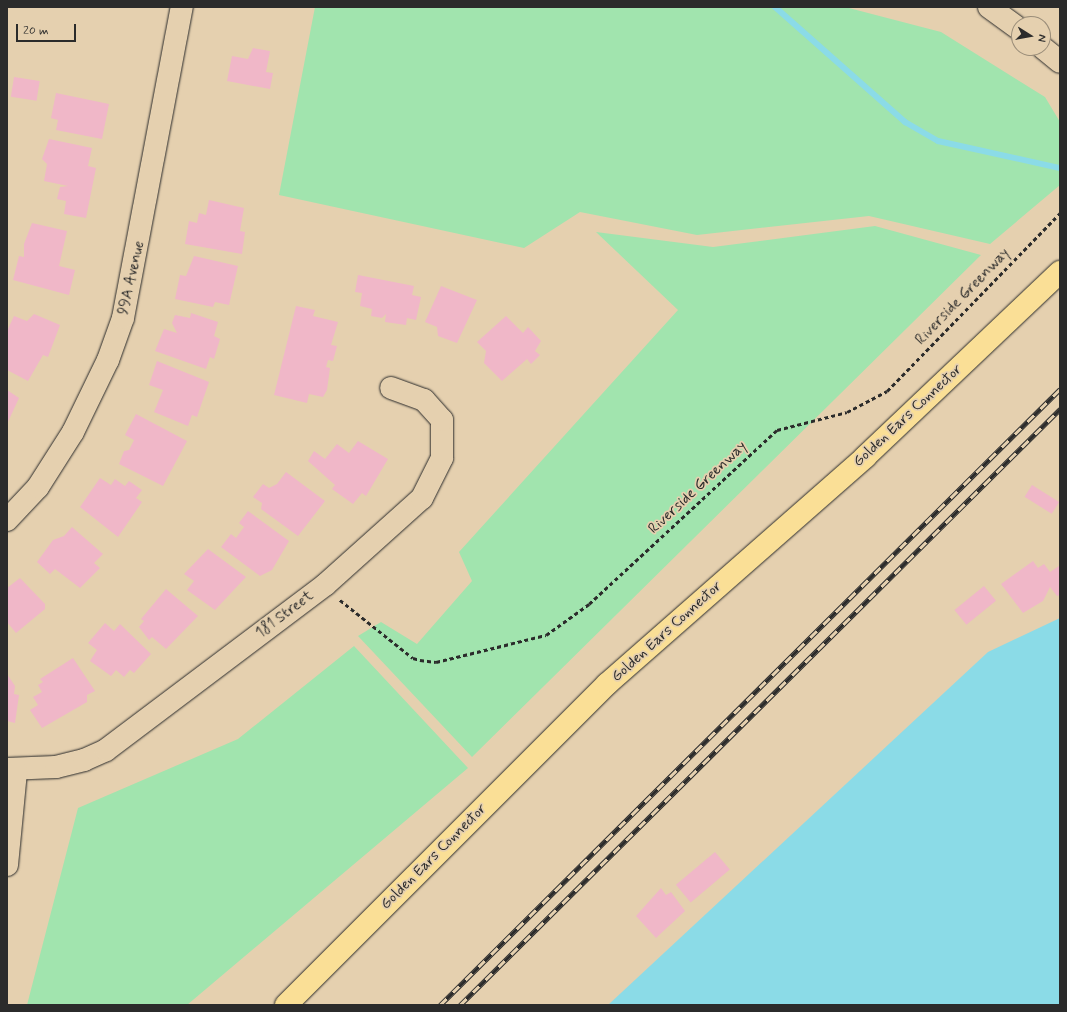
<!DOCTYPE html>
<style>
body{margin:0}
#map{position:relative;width:1067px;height:1012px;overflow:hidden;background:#e5d0af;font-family:Mynerve,sans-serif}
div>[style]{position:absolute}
.green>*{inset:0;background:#a1e4ae}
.water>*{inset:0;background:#8bdbe7}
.stream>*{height:6px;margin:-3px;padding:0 3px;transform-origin:3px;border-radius:3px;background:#8bdbe7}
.building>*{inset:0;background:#f0b7c8;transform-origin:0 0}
.path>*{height:2.5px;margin-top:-1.25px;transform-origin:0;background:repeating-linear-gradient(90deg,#2b2b2b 0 4px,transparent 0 7px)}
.roads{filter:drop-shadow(0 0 1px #2b2b2b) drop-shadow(0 0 1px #2b2b2b)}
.minor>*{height:22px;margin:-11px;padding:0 11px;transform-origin:11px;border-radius:11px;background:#e5d0af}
.major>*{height:22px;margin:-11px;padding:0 11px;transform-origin:11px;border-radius:11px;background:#fadf96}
.rail>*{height:4.5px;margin-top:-2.25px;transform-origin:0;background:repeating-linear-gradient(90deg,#e5d0af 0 9px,#2b2b2b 0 18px);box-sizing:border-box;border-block:1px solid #2b2b2b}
span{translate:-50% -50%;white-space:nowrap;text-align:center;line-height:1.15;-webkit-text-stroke:3.5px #e5d0af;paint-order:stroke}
.street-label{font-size:15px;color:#2b2b2b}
.frame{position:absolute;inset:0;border:8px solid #2b2b2b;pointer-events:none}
.north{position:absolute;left:1011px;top:16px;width:40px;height:40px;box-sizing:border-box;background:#e5d0af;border:1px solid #9b8e7a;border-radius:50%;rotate:101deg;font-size:11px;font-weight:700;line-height:16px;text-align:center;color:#2b2b2b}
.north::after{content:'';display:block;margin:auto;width:14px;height:18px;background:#2b2b2b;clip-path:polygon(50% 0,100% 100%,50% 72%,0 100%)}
.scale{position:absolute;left:16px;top:24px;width:60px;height:18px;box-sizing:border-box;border:2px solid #2b2b2b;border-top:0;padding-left:5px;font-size:12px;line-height:14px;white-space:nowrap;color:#2b2b2b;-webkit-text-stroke:3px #e5d0af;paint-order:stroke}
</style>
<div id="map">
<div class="green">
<div style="clip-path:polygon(315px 7px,845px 7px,941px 32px,1045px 97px,1060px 122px,1060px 185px,990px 244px,869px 216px,697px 235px,580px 212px,524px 248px,279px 195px)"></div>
<div style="clip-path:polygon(875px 226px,981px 255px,472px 757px,358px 636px,381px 622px,417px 644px,472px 581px,459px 552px,678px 310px,596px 232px,713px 247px)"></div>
<div style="clip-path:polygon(354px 646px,468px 768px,187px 1005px,27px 1005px,78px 808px,238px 739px)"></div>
</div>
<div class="water">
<div style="clip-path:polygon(1060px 618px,1060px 1005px,608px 1005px,988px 652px)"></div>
</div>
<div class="stream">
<div style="left:775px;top:7px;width:174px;rotate:41.5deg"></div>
<div style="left:905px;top:122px;width:38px;rotate:30deg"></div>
<div style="left:938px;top:141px;width:125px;rotate:12.5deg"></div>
</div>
<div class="building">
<div style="clip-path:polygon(253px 48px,270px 51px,266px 72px,273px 73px,270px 89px,227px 81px,232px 56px,248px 59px)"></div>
<div style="left:14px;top:77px;width:26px;height:20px;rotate:9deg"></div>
<div style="clip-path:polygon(56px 93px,109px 104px,102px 139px,56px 130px,58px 120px,51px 118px)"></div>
<div style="clip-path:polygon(49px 139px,92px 148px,88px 166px,96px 168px,86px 218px,64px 214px,66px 201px,57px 199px,60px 187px,68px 186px,44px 181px,47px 164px,42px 159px)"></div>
<div style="clip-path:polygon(209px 200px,244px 208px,240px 231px,245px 232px,242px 254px,185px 244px,189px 221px,197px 223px,199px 213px,206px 215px)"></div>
<div style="clip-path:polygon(32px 223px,67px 231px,59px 266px,75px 270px,69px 295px,13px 280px,19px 256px,24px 257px,24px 244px)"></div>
<div style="clip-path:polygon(194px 256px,238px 266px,229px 305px,215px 302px,213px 307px,175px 299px,180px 275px,186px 276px)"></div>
<div style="clip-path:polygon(358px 275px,414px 286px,412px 295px,421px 297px,416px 320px,407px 318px,406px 325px,385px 322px,386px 314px,382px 318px,371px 316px,372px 309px,360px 306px,362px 293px,355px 292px)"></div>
<div style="clip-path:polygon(441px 286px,477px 300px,457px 343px,438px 336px,437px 327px,425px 322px)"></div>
<div style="clip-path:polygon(296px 306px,315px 310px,313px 316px,338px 322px,331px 345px,337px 346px,333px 361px,328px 360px,326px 367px,330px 368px,327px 390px,323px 397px,309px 394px,307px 403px,274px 395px)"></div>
<div style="clip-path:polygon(191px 313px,218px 322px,214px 336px,220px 339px,214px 359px,210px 357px,206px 369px,155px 351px,164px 329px,177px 333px,172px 323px,175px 315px,190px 318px)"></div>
<div style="clip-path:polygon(34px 314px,60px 325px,48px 357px,43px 355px,28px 381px,7px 370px,7px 331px,14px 316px,27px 321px)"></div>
<div style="clip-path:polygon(506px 316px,523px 333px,528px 327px,541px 341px,535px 351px,540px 355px,531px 364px,527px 359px,502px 381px,484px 363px,486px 351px,477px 342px)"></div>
<div style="clip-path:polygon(157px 361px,209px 382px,197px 417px,192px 415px,188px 426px,154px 412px,163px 390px,149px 385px)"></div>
<div style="clip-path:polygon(7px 390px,19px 398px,7px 424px)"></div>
<div style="clip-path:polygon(136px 414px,187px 441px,163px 486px,119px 464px,124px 451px,129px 450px,134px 440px,125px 435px)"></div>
<div style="clip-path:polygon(358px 441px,388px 459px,366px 496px,362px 493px,353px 504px,332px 489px,335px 485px,308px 461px,314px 451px,325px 459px,337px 444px,349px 453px)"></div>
<div style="clip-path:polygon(286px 472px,325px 501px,298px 536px,261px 509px,262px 503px,253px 497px,263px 484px,269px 488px,277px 484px)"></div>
<div style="clip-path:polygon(100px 478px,111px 485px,115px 479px,125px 486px,129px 481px,142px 490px,136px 498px,142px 502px,118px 537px,80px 507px)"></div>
<div style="left:1032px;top:485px;width:32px;height:14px;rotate:32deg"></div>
<div style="clip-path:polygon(248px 511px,289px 541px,272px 570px,260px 576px,221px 547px,231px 534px,236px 538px,244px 527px,239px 523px)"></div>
<div style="clip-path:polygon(72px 527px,103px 554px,94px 563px,100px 568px,80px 588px,55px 569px,50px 574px,37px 562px,53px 540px,64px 536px)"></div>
<div style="clip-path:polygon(208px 549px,246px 577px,215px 610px,187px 590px,194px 581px,184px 574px)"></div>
<div style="clip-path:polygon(1033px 561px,1038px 568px,1044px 564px,1050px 572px,1059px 566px,1060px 595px,1057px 596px,1050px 587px,1043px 601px,1023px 613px,1001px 584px)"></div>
<div style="clip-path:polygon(20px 578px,45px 604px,45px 609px,16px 633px,7px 622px,7px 588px)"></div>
<div style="left:984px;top:586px;width:19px;height:38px;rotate:51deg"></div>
<div style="clip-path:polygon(166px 589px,198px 616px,166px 649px,152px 637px,149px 640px,139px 627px,144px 621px,141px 619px)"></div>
<div style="clip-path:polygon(105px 623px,114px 631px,120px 624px,151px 654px,134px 673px,130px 670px,124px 677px,116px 670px,111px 676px,90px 661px,97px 650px,88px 643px)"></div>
<div style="clip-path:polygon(73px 658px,95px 691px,87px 695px,87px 702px,42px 728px,30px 710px,38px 705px,33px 697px,42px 692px,38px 685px,43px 682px,40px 679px)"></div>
<div style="clip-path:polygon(7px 674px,15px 686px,14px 694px,19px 695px,15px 723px,7px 721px)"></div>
<div style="left:715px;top:852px;width:23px;height:51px;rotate:50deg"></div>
<div style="clip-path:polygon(661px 888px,666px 895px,671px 892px,685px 911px,656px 938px,636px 916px)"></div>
</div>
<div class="path">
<div style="left:340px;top:600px;width:93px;rotate:38.5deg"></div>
<div style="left:413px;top:658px;width:7px;rotate:16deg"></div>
<div style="left:420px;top:660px;width:16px;rotate:7deg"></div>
<div style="left:436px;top:662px;width:113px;rotate:-13.8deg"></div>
<div style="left:546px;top:635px;width:53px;rotate:-35.8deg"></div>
<div style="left:589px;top:604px;width:256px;rotate:-42.8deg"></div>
<div style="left:777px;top:430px;width:72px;rotate:-14.4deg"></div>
<div style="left:847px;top:412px;width:45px;rotate:-27.7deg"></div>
<div style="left:887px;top:391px;width:248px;rotate:-45.8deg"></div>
</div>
<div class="roads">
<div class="minor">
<div style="left:989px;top:7px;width:37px;rotate:36deg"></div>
<div style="left:1043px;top:48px;width:22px;rotate:39deg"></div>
<div style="left:7px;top:520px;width:45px;rotate:-46.8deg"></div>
<div style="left:38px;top:487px;width:65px;rotate:-57.5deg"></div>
<div style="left:73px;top:432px;width:80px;rotate:-64.1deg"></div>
<div style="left:108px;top:360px;width:45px;rotate:-70.3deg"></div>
<div style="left:123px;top:318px;width:317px;rotate:-79.3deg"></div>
<div style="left:7px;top:769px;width:49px;rotate:-2.3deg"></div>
<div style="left:56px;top:767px;width:29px;rotate:-14deg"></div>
<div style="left:84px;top:760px;width:24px;rotate:-24deg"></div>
<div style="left:106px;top:750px;width:274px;rotate:-37deg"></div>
<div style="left:325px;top:585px;width:130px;rotate:-41.9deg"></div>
<div style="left:422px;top:498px;width:45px;rotate:-63.4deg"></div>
<div style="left:442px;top:458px;width:38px;rotate:-90deg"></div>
<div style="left:442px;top:420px;width:27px;rotate:-132deg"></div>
<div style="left:424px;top:400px;width:35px;rotate:-160deg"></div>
<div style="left:7px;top:865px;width:94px;rotate:-84.5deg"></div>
</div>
<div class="major">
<div style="left:286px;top:1005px;width:454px;rotate:-45deg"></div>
<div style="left:607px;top:684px;width:344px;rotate:-41.3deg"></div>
<div style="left:865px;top:457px;width:269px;rotate:-43.5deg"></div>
</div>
</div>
<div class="rail">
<div style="left:440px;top:1005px;width:874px;rotate:-44.81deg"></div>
<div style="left:460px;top:1005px;width:846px;rotate:-44.81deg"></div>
</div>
<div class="street-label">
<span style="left:132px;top:278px;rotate:-77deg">99A Avenue</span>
<span style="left:963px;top:297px;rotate:-46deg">Riverside Greenway</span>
<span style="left:908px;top:416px;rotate:-43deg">Golden Ears Connector</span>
<span style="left:698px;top:488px;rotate:-43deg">Riverside Greenway</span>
<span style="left:285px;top:615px;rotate:-37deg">181 Street</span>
<span style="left:667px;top:632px;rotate:-42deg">Golden Ears Connector</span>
<span style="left:434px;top:857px;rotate:-45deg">Golden Ears Connector</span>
</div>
<div class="frame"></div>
<div class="north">N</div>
<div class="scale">20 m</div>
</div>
